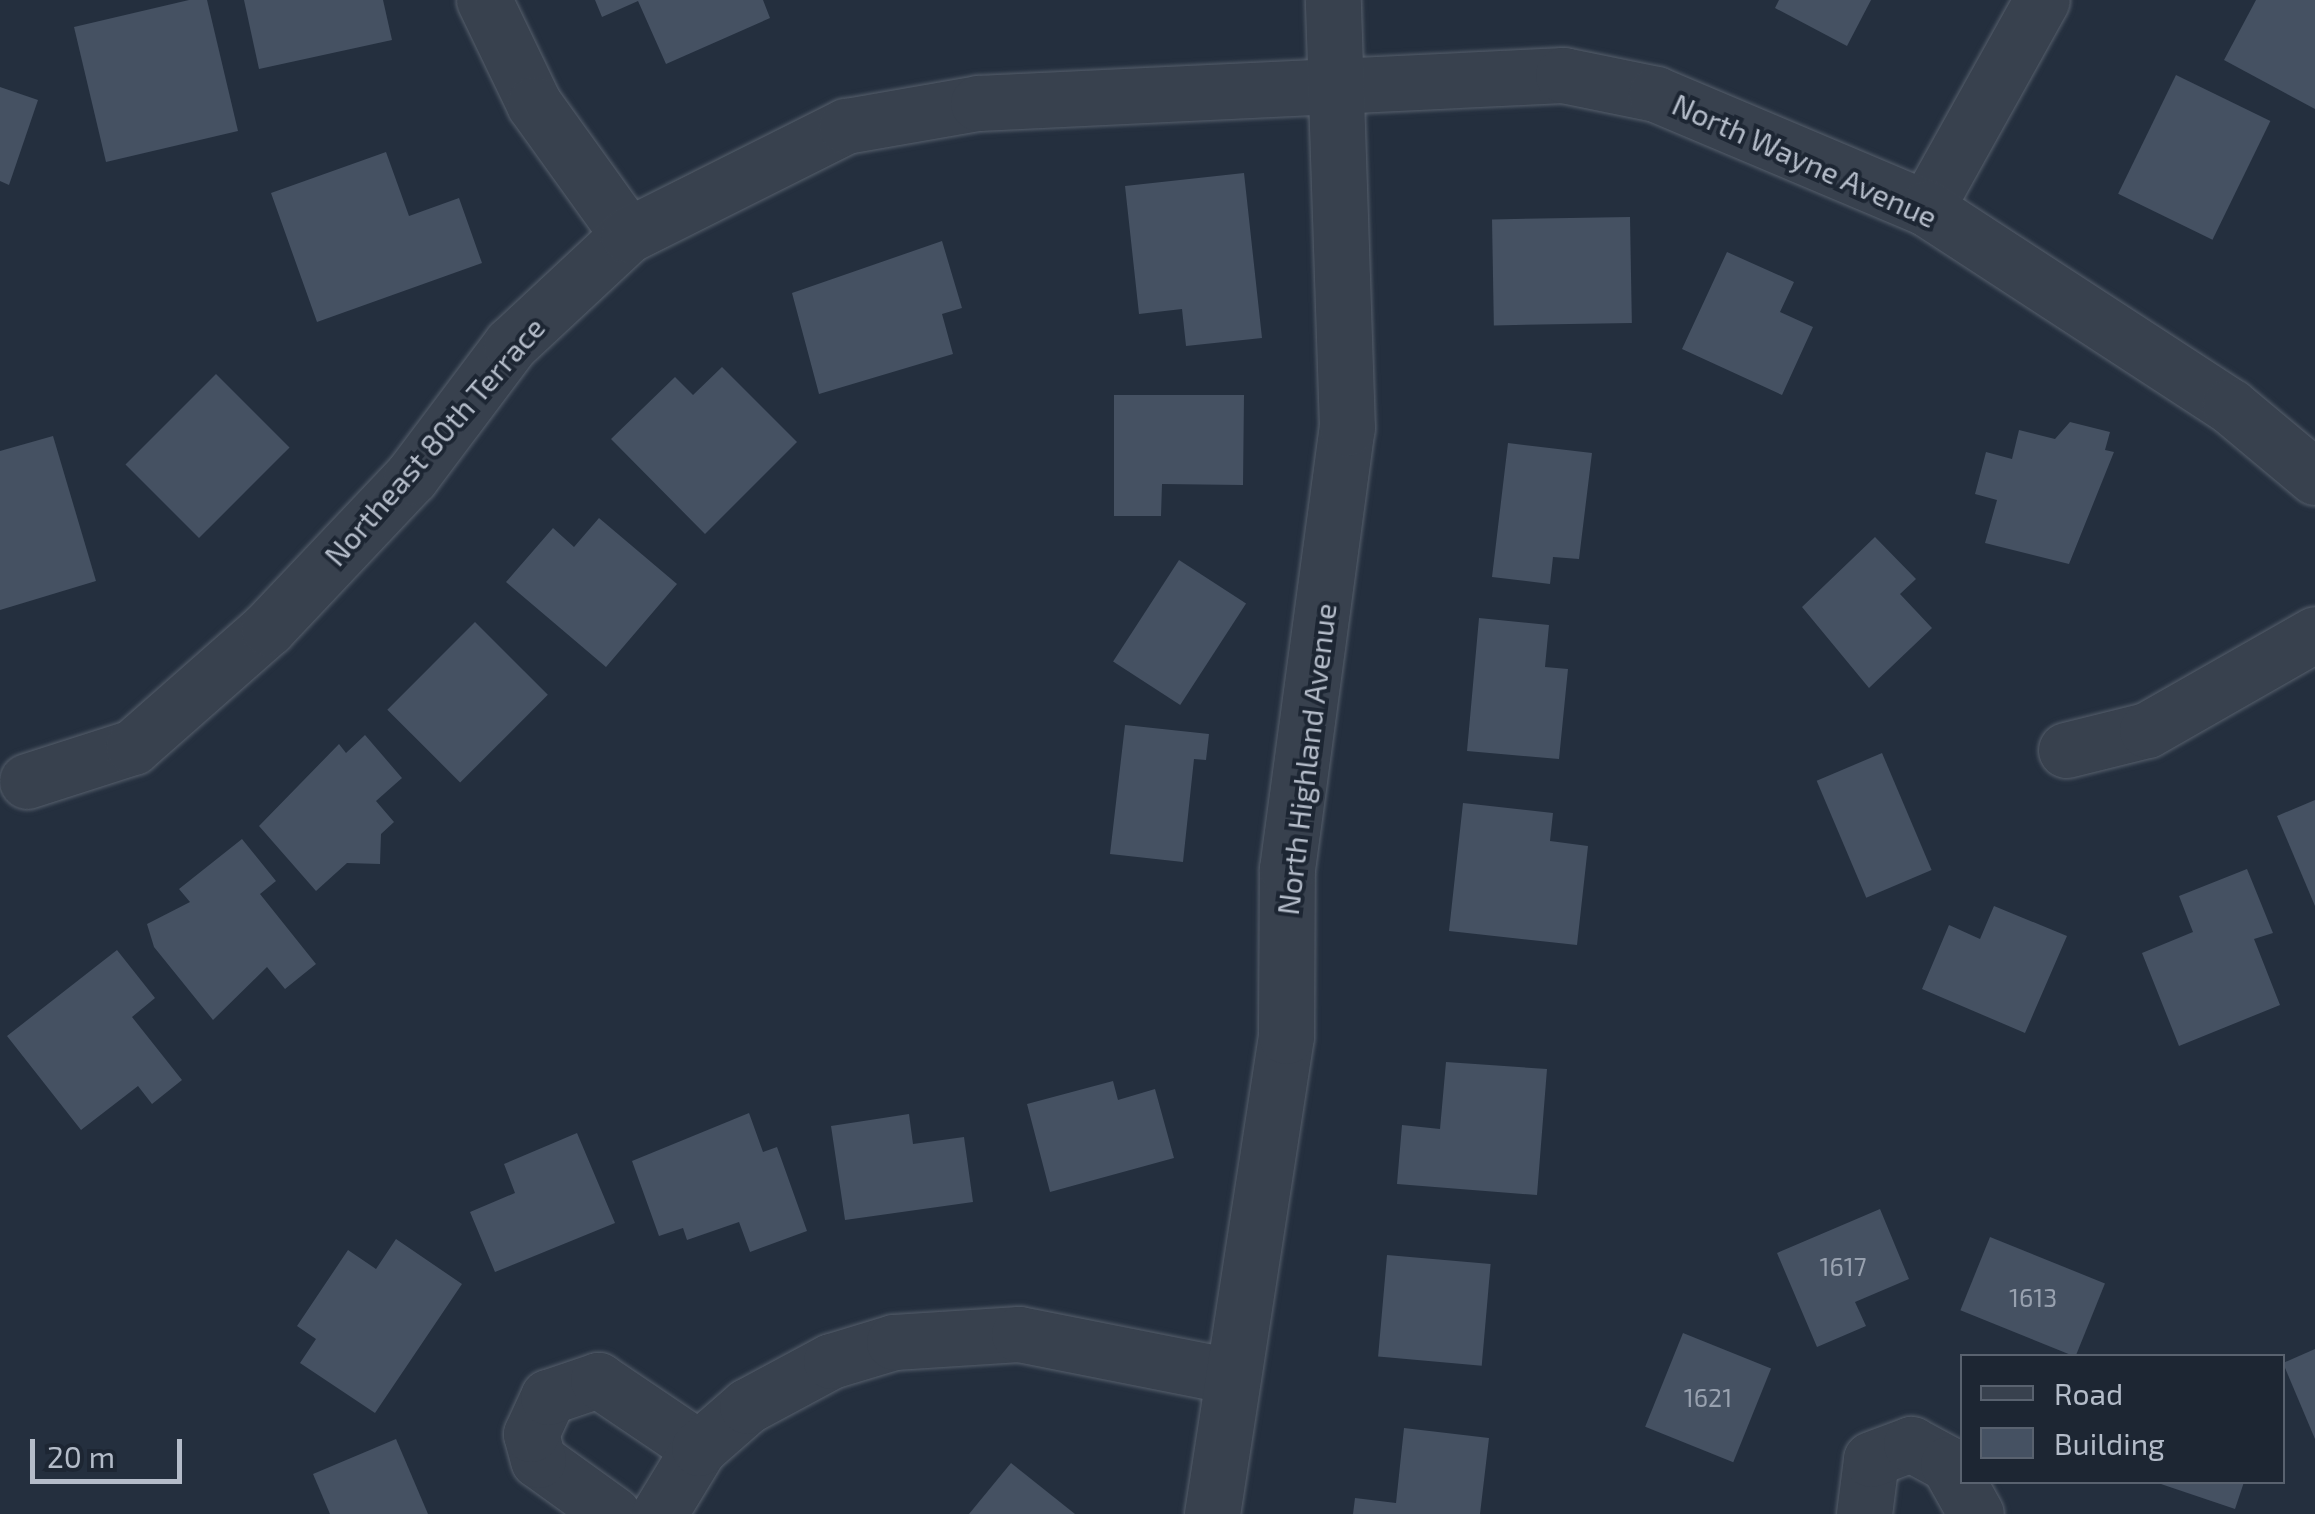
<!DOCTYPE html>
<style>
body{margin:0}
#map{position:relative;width:2315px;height:1514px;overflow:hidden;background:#242f3e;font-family:"Exo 2",sans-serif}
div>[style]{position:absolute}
.building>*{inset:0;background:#455162;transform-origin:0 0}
.roads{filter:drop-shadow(0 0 2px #565f6c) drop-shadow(0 0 2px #565f6c)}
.minor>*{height:55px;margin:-27.5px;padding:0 27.5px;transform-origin:27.5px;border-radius:27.5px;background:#38414e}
span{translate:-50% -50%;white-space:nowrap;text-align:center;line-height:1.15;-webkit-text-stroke:8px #1d2633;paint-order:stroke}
.number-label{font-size:25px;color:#98a1af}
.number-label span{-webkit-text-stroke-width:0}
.street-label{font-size:30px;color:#b4bcc9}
.legend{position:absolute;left:1960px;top:1354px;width:325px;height:130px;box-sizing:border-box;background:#1d2633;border:2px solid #59626f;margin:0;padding:12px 18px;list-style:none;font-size:30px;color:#b4bcc9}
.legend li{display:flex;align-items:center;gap:20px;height:50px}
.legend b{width:50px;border:2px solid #59626f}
.scale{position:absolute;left:30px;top:1439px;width:152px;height:45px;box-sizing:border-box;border:5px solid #b4bcc9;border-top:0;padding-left:12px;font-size:30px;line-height:35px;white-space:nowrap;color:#b4bcc9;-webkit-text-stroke:8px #1d2633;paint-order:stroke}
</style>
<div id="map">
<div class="building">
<div style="clip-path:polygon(189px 0,207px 0,238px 131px,106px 162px,74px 27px)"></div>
<div style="clip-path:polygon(244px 0,383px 0,392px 40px,259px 69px)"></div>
<div style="clip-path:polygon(595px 0,763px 0,770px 18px,666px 64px,638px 1px,602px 17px)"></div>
<div style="clip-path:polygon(1779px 0,1871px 0,1847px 46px,1775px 8px)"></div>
<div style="clip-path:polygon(2256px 0,2315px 0,2315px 109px,2224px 60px)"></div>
<div style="left:2176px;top:75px;width:105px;height:132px;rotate:26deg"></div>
<div style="clip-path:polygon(0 87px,38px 100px,9px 185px,0 181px)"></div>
<div style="clip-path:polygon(386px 152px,409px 216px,459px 198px,482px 263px,317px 322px,271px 193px)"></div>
<div style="clip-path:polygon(1244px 173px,1262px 338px,1186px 346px,1182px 309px,1139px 314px,1125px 186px)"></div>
<div style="left:1630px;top:217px;width:106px;height:138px;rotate:89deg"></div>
<div style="clip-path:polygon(942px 241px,962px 308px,942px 314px,953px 354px,819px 394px,792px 293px)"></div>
<div style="clip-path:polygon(1727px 252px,1794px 282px,1780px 312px,1813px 327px,1782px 395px,1682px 349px)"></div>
<div style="clip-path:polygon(722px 367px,797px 442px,705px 534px,611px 439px,675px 377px,693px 395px)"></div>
<div style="left:216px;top:374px;width:104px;height:128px;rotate:45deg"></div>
<div style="clip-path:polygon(1114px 395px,1244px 395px,1243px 485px,1162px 484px,1161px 516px,1114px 516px)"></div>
<div style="clip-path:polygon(2070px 422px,2110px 432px,2105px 450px,2114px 452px,2069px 564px,1985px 543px,1997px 500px,1975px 494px,1986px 452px,2012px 459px,2019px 430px,2055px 439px)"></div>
<div style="clip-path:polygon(53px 436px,96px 581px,0 610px,0 451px)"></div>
<div style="clip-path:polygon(1508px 443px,1592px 453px,1579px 559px,1553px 557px,1550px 584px,1492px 577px)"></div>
<div style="clip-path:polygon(599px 518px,677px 584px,606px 667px,506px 582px,553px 528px,574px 547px)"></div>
<div style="clip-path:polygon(1875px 537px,1916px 579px,1900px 594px,1932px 628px,1869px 688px,1802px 607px)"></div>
<div style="left:1179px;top:560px;width:80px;height:121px;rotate:33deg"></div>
<div style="clip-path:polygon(1479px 618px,1549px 625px,1545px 667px,1568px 669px,1559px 759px,1467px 751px)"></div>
<div style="left:475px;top:622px;width:103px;height:124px;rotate:45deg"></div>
<div style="clip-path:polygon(1125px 725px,1209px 734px,1206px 760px,1194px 759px,1183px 862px,1110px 854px)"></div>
<div style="clip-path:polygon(365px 735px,402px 778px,376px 801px,394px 822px,381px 834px,380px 864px,347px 863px,316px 891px,259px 826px,339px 744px,346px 753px)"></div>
<div style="left:1882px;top:753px;width:127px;height:71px;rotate:67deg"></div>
<div style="clip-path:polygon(2315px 800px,2315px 906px,2277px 816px)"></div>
<div style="clip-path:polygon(1463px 803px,1553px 813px,1550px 841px,1588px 846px,1577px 945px,1449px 931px)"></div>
<div style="clip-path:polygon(242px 839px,276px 881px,260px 894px,316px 964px,285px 989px,267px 967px,213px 1020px,154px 947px,147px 924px,190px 902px,179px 889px)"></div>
<div style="clip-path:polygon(2247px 869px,2273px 933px,2254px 939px,2280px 1005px,2179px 1046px,2142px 953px,2193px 932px,2179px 896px)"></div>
<div style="clip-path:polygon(1994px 906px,2067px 936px,2025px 1033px,1922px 989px,1949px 925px,1980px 939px)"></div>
<div style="clip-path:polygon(117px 950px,155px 998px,132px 1017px,182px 1080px,152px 1104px,138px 1086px,81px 1130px,7px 1036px)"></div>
<div style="clip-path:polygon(1446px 1062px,1547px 1069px,1537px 1195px,1397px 1184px,1402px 1125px,1440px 1129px)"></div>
<div style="clip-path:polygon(1113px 1081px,1118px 1100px,1155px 1089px,1174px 1158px,1050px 1192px,1027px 1104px)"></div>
<div style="clip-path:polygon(749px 1113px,763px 1152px,777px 1147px,807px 1231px,750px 1252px,739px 1222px,687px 1240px,683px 1228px,659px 1236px,632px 1161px)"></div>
<div style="clip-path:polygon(909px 1114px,913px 1144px,964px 1137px,973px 1202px,845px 1220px,831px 1126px)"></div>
<div style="clip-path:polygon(577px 1133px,615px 1223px,495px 1272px,470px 1212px,515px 1193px,504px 1164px)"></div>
<div style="clip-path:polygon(1880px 1209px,1909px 1279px,1855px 1302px,1866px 1326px,1817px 1347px,1777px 1253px)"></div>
<div style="left:1990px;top:1237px;width:124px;height:79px;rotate:22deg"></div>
<div style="clip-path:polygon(396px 1239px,462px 1284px,375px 1413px,300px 1363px,316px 1339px,297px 1326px,348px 1250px,376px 1269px)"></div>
<div style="left:1387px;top:1255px;width:104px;height:102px;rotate:5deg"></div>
<div style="left:1683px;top:1333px;width:95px;height:101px;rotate:22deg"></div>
<div style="clip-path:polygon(2315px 1349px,2315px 1439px,2283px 1363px)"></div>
<div style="clip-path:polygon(1404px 1428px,1489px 1438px,1480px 1514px,1353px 1514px,1355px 1498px,1396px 1503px)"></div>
<div style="clip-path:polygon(396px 1439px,428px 1514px,330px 1514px,313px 1474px)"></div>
<div style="clip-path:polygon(1011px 1463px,1075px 1514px,969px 1514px)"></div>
<div style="clip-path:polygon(2155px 1482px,2244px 1482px,2235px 1509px)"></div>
</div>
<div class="roads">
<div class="minor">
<div style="left:484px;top:0;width:115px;rotate:64.3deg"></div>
<div style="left:534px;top:104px;width:161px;rotate:54.3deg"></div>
<div style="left:1926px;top:208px;width:238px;rotate:-60.9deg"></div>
<div style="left:2066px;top:750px;width:83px;rotate:-13.9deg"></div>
<div style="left:2147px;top:730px;width:193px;rotate:-29.7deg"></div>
<div style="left:27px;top:781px;width:111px;rotate:-17.8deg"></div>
<div style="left:133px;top:747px;width:180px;rotate:-41.4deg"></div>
<div style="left:268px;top:628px;width:208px;rotate:-46.6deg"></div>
<div style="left:411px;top:477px;width:166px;rotate:-53.1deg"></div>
<div style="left:511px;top:344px;width:160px;rotate:-43deg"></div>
<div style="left:628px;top:235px;width:244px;rotate:-26.6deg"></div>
<div style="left:846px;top:126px;width:134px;rotate:-9.9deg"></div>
<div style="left:978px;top:103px;width:586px;rotate:-2.74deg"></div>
<div style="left:1563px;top:75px;width:95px;rotate:11.5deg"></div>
<div style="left:1656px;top:94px;width:293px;rotate:22.9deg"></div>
<div style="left:1926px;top:208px;width:363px;rotate:33.1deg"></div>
<div style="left:2230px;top:406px;width:111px;rotate:39.9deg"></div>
<div style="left:613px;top:1514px;width:92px;rotate:-144.2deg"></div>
<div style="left:538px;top:1460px;width:27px;rotate:-105deg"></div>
<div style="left:531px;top:1434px;width:41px;rotate:-65.3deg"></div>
<div style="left:548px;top:1397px;width:53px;rotate:-18.8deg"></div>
<div style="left:598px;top:1380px;width:122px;rotate:34deg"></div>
<div style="left:659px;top:1514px;width:77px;rotate:-58.8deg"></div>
<div style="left:699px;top:1448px;width:64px;rotate:-41.2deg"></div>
<div style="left:747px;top:1406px;width:95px;rotate:-28.2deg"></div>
<div style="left:831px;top:1361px;width:66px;rotate:-16.8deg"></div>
<div style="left:894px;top:1342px;width:125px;rotate:-3.7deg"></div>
<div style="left:1019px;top:1334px;width:211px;rotate:11.2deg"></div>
<div style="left:1212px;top:1514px;width:484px;rotate:-81.2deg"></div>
<div style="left:1286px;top:1036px;width:167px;rotate:-89.7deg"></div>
<div style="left:1287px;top:869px;width:445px;rotate:-82.3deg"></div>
<div style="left:1347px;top:428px;width:428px;rotate:-91.9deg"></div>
<div style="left:1864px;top:1514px;width:55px;rotate:-82.7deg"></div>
<div style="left:1871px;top:1459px;width:43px;rotate:-20.6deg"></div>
<div style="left:1911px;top:1444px;width:42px;rotate:28.4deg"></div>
<div style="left:1948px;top:1464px;width:57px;rotate:60.8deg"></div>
</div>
</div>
<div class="number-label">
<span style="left:1843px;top:1266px">1617</span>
<span style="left:2033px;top:1297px">1613</span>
<span style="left:1708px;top:1397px">1621</span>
</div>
<div class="street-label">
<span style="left:1805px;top:160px;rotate:24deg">North Wayne Avenue</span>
<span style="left:434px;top:441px;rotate:-49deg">Northeast 80th Terrace</span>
<span style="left:1306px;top:759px;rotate:-83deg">North Highland Avenue</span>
</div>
<ul class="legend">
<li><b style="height:12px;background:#38414e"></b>Road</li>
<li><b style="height:28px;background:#455162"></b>Building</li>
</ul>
<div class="scale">20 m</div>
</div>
